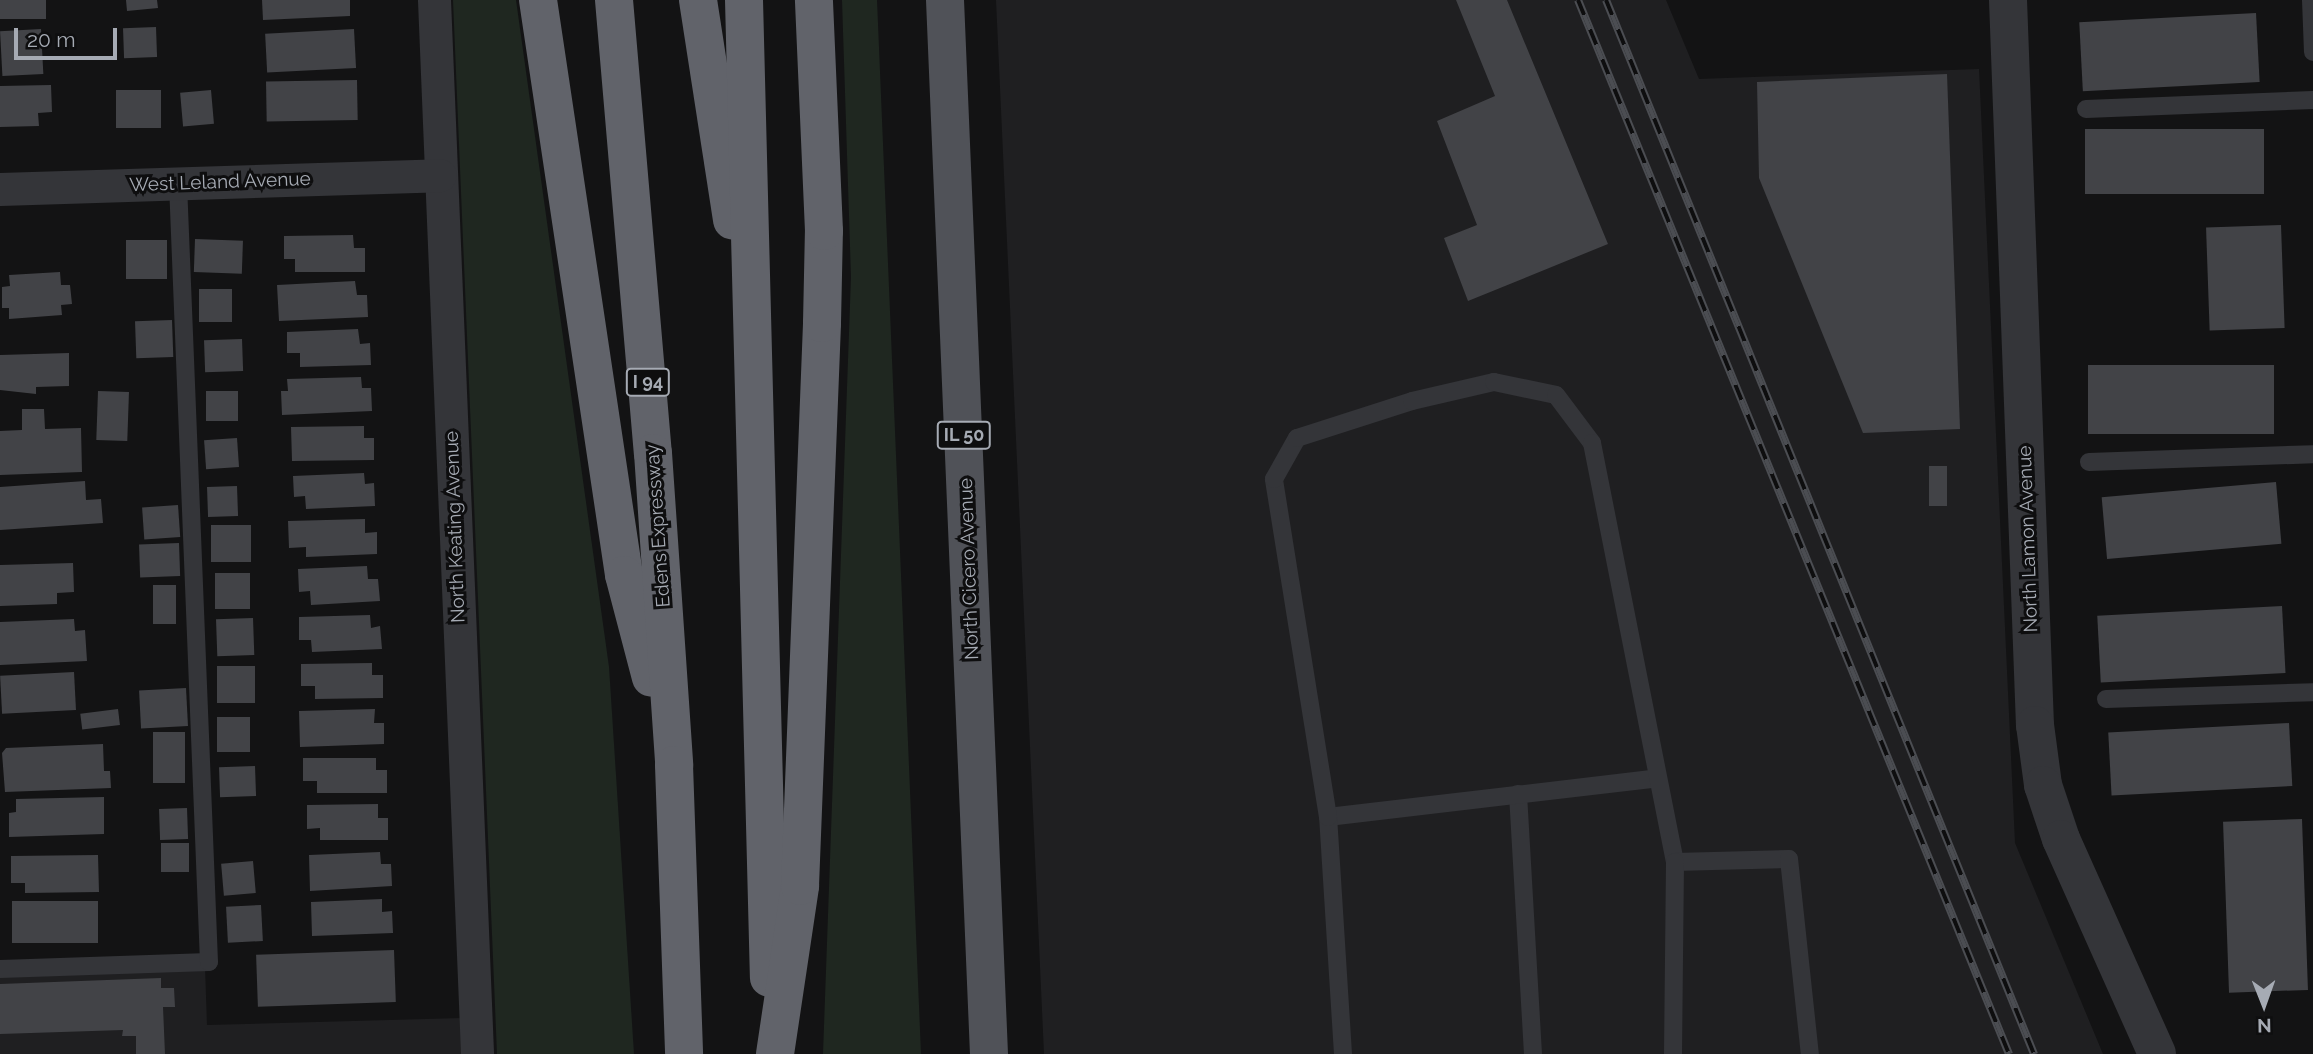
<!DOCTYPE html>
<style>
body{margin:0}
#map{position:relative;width:2313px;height:1054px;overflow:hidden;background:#131314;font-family:Raleway,sans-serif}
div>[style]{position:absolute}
.built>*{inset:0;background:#1f1f21}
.green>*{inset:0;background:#1f2720}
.building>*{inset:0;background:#424347;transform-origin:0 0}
.service>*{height:18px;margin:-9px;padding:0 9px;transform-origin:9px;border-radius:9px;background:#343539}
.minor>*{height:33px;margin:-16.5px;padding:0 16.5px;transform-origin:16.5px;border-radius:16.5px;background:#343539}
.tertiary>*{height:38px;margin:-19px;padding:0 19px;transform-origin:19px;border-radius:19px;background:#343539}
.primary>*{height:38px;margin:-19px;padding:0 19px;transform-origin:19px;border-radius:19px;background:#505258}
.motorway>*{height:38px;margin:-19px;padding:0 19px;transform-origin:19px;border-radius:19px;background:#61636a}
.rail>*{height:8px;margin-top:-4px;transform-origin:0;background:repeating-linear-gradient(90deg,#0e0e0f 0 16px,#4b4d52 0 32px);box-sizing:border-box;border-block:2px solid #4b4d52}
span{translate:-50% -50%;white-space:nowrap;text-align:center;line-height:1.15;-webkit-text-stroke:6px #0e0e0f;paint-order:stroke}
.shield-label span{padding:2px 5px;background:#0e0e0f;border:2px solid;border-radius:5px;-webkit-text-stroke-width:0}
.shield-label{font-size:18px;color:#a6abb4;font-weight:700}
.street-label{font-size:19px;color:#a6abb4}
.north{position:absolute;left:2229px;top:970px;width:70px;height:70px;-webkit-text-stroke:5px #0e0e0f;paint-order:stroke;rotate:179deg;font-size:19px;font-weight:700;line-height:28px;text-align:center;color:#a6abb4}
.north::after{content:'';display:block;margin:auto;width:24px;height:32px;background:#a6abb4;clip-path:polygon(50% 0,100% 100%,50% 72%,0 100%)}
.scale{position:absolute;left:14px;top:28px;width:103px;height:32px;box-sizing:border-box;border:4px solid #a6abb4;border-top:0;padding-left:9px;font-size:21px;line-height:24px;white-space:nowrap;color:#a6abb4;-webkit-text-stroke:5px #0e0e0f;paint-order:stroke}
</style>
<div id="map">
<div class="built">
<div style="clip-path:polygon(996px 0,1666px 0,1699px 79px,1979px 69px,2015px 843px,2103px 1054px,1044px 1054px)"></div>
<div style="clip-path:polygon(205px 966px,207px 1025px,462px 1018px,463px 1054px,0 1054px,0 974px)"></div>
</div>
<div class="green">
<div style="clip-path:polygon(453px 0,516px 0,609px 667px,634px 1054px,497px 1054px)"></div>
<div style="clip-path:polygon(842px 0,877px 0,921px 1054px,823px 1054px,851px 277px)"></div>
</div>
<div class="building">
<div style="left:0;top:0;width:46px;height:19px"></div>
<div style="clip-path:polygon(126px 0,157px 0,158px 8px,127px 11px)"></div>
<div style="clip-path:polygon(262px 0,350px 0,350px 16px,263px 20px)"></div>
<div style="clip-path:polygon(1456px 0,1507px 0,1608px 244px,1468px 301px,1444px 238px,1477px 225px,1437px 121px,1495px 96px)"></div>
<div style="left:2256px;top:13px;width:69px;height:177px;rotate:87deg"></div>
<div style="left:156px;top:27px;width:30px;height:33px;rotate:88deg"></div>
<div style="left:41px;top:29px;width:45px;height:41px;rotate:87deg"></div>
<div style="left:354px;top:29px;width:39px;height:89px;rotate:87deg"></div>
<div style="clip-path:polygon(1947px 74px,1960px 429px,1863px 433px,1759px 178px,1757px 82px)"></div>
<div style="left:357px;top:80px;width:40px;height:91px;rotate:89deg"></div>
<div style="clip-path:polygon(51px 85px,52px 112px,38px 113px,39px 126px,0 127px,0 86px)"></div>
<div style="left:161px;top:90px;width:38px;height:45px;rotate:90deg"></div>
<div style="left:211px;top:90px;width:34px;height:31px;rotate:85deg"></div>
<div style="left:2264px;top:129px;width:65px;height:179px;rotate:90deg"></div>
<div style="left:2281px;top:225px;width:103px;height:75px;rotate:88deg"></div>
<div style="clip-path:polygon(353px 235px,354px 248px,365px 248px,365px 272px,295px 272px,295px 259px,284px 259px,284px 236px)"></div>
<div style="left:195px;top:239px;width:48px;height:33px;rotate:2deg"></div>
<div style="left:167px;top:240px;width:39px;height:41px;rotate:90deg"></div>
<div style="clip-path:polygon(60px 272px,61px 285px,70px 285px,72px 304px,61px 305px,62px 315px,9px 319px,9px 308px,2px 308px,2px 287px,10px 286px,9px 275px)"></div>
<div style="clip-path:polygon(355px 281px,357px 295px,367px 295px,368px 317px,279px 321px,277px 285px)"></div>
<div style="left:199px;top:289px;width:33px;height:33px"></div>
<div style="left:172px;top:320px;width:37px;height:37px;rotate:88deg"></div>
<div style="clip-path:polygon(358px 329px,360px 344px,370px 343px,371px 365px,300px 367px,300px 353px,287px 353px,287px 332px)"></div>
<div style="left:242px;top:339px;width:32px;height:38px;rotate:88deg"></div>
<div style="clip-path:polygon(69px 353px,69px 386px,36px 387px,36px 394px,0 390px,0 355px)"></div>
<div style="left:2274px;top:365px;width:69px;height:186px;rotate:90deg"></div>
<div style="clip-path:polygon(361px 377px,362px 388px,371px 388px,372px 411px,282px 415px,281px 391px,288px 391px,287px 379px)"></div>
<div style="left:98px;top:391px;width:31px;height:49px;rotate:2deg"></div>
<div style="left:206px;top:391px;width:32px;height:30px"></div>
<div style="clip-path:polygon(22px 409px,44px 409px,45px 429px,81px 428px,82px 472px,0 475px,0 431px,22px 430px)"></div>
<div style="clip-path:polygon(364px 426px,364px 438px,374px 438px,374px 460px,292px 461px,291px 427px)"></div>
<div style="left:237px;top:438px;width:29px;height:33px;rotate:86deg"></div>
<div style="left:1929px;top:466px;width:18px;height:40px"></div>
<div style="clip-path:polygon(364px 473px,365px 484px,374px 483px,375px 506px,306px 509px,305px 496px,294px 497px,293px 476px)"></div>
<div style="clip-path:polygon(85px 481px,86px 500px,101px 499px,103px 523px,0 530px,0 487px)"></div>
<div style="left:2276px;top:482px;width:62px;height:175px;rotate:85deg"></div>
<div style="left:237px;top:486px;width:30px;height:30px;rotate:88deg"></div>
<div style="left:178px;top:505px;width:32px;height:36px;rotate:86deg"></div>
<div style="clip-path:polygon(365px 519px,365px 533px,377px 532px,377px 554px,306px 557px,306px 547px,289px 548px,288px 521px)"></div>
<div style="left:211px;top:525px;width:40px;height:37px"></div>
<div style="left:179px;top:543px;width:33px;height:40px;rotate:88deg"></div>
<div style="clip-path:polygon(73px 563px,74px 592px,57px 593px,57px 604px,0 606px,0 565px)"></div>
<div style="clip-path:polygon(367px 566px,368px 579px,378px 579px,380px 601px,311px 605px,310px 591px,299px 592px,298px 569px)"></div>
<div style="left:215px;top:573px;width:35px;height:36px"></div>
<div style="left:153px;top:585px;width:23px;height:39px"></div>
<div style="left:2282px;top:606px;width:67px;height:185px;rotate:87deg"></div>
<div style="clip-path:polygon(370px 615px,371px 628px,380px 626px,382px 649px,312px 652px,311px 640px,299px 640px,299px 617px)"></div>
<div style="left:253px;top:618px;width:37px;height:37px;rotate:88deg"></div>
<div style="clip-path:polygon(74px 619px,75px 631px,85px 630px,87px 661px,0 665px,0 622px)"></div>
<div style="clip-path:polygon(372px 663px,372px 675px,383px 675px,383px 698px,315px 699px,315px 686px,301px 686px,301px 664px)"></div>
<div style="left:217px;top:666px;width:38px;height:37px"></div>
<div style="left:74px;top:672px;width:38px;height:74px;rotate:87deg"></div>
<div style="left:186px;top:688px;width:38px;height:47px;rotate:87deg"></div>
<div style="left:118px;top:709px;width:16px;height:38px;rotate:83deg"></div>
<div style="clip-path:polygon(375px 709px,374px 723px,384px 723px,384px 744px,300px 747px,299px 711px)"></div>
<div style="left:217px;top:717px;width:33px;height:35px"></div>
<div style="left:2289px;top:723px;width:63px;height:181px;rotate:87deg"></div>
<div style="left:185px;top:732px;width:51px;height:32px;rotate:90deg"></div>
<div style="clip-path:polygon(103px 744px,104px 771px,110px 771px,111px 788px,5px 792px,2px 753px,6px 748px)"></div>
<div style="clip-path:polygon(303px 758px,376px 758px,376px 770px,387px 770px,387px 793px,317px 793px,317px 781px,303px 781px)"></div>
<div style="left:255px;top:766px;width:30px;height:36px;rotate:88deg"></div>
<div style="clip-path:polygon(104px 797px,104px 834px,9px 837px,9px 813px,16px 812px,16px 799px)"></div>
<div style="clip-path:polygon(378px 804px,378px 818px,388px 818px,388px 840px,320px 840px,320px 828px,307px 829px,307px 805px)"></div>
<div style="left:187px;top:808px;width:31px;height:28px;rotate:88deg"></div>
<div style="left:2302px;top:819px;width:171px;height:79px;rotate:88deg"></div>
<div style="left:161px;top:843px;width:28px;height:29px"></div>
<div style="clip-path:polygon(380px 852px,381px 864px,391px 864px,392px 886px,310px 891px,309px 855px)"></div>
<div style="clip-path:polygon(98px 855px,99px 892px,25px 893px,25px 883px,11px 883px,11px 856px)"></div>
<div style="left:253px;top:861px;width:32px;height:32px;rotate:85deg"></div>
<div style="clip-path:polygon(382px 899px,382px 912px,392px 911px,393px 933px,312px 936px,311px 902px)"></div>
<div style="left:12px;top:901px;width:86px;height:42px"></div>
<div style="left:261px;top:905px;width:36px;height:35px;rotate:87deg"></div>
<div style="left:394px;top:950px;width:52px;height:138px;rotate:88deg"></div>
<div style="clip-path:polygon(161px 978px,161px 988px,174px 988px,175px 1007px,163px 1007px,165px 1054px,136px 1054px,136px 1036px,122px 1036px,123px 1030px,0 1034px,0 984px)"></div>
</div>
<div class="service">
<div style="left:2311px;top:0;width:52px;rotate:87.8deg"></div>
<div style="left:2086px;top:109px;width:227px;rotate:-2.3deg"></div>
<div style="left:2089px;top:462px;width:224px;rotate:-2deg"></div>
<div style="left:2106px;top:699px;width:207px;rotate:-1.9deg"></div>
<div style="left:1518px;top:794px;width:260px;rotate:86.7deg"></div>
<div style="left:1328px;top:817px;width:332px;rotate:-6.7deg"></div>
<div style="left:0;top:969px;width:209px;rotate:-1.9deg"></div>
<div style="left:209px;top:962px;width:779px;rotate:-92.28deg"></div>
<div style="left:1343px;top:1054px;width:237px;rotate:-93.6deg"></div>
<div style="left:1328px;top:817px;width:342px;rotate:-99.1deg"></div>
<div style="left:1274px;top:479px;width:47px;rotate:-60.7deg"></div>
<div style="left:1297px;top:438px;width:121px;rotate:-17.8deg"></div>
<div style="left:1412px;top:401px;width:84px;rotate:-13deg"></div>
<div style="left:1494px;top:382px;width:63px;rotate:11.8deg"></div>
<div style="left:1556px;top:395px;width:60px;rotate:53.1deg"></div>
<div style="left:1592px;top:443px;width:427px;rotate:78.8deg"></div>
<div style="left:1675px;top:862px;width:114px;rotate:-1.5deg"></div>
<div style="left:1789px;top:859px;width:196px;rotate:83.9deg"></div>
<div style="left:1673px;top:1054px;width:192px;rotate:-89.4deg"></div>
</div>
<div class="minor">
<div style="left:434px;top:0;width:1055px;rotate:87.66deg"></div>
<div style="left:0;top:189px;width:440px;rotate:-1.8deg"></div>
</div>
<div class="tertiary">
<div style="left:2008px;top:0;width:726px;rotate:87.87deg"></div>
<div style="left:2035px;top:725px;width:61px;rotate:82.4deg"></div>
<div style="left:2043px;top:785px;width:57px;rotate:71.6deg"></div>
<div style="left:2061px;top:839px;width:235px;rotate:65.9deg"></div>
</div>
<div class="primary">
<div style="left:945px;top:0;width:1055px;rotate:87.61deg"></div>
</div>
<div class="motorway">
<div style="left:538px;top:0;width:581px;rotate:81.49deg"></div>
<div style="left:624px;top:575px;width:106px;rotate:75.3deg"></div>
<div style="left:614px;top:0;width:455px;rotate:85.1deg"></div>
<div style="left:653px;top:453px;width:313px;rotate:86.1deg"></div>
<div style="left:674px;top:765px;width:289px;rotate:88deg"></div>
<div style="left:698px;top:0;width:223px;rotate:81.2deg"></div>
<div style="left:744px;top:0;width:978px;rotate:88.54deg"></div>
<div style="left:775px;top:1054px;width:170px;rotate:-81.5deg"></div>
<div style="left:800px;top:886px;width:563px;rotate:-87.76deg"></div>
<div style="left:822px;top:323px;width:92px;rotate:-88.8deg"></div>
<div style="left:824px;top:231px;width:231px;rotate:-92.5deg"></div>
</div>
<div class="rail">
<div style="left:1578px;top:0;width:1139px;rotate:67.76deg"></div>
<div style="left:1606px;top:0;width:1138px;rotate:67.9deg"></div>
</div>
<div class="shield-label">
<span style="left:648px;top:382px">I 94</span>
<span style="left:964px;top:435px">IL 50</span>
</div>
<div class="street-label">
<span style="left:220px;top:182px;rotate:-2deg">West Leland Avenue</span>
<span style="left:658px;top:526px;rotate:-94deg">Edens Expressway</span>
<span style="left:455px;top:527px;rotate:-92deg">North Keating Avenue</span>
<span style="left:2028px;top:539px;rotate:-92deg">North Lamon Avenue</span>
<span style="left:969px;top:569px;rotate:-92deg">North Cicero Avenue</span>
</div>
<div class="north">N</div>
<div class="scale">20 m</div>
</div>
